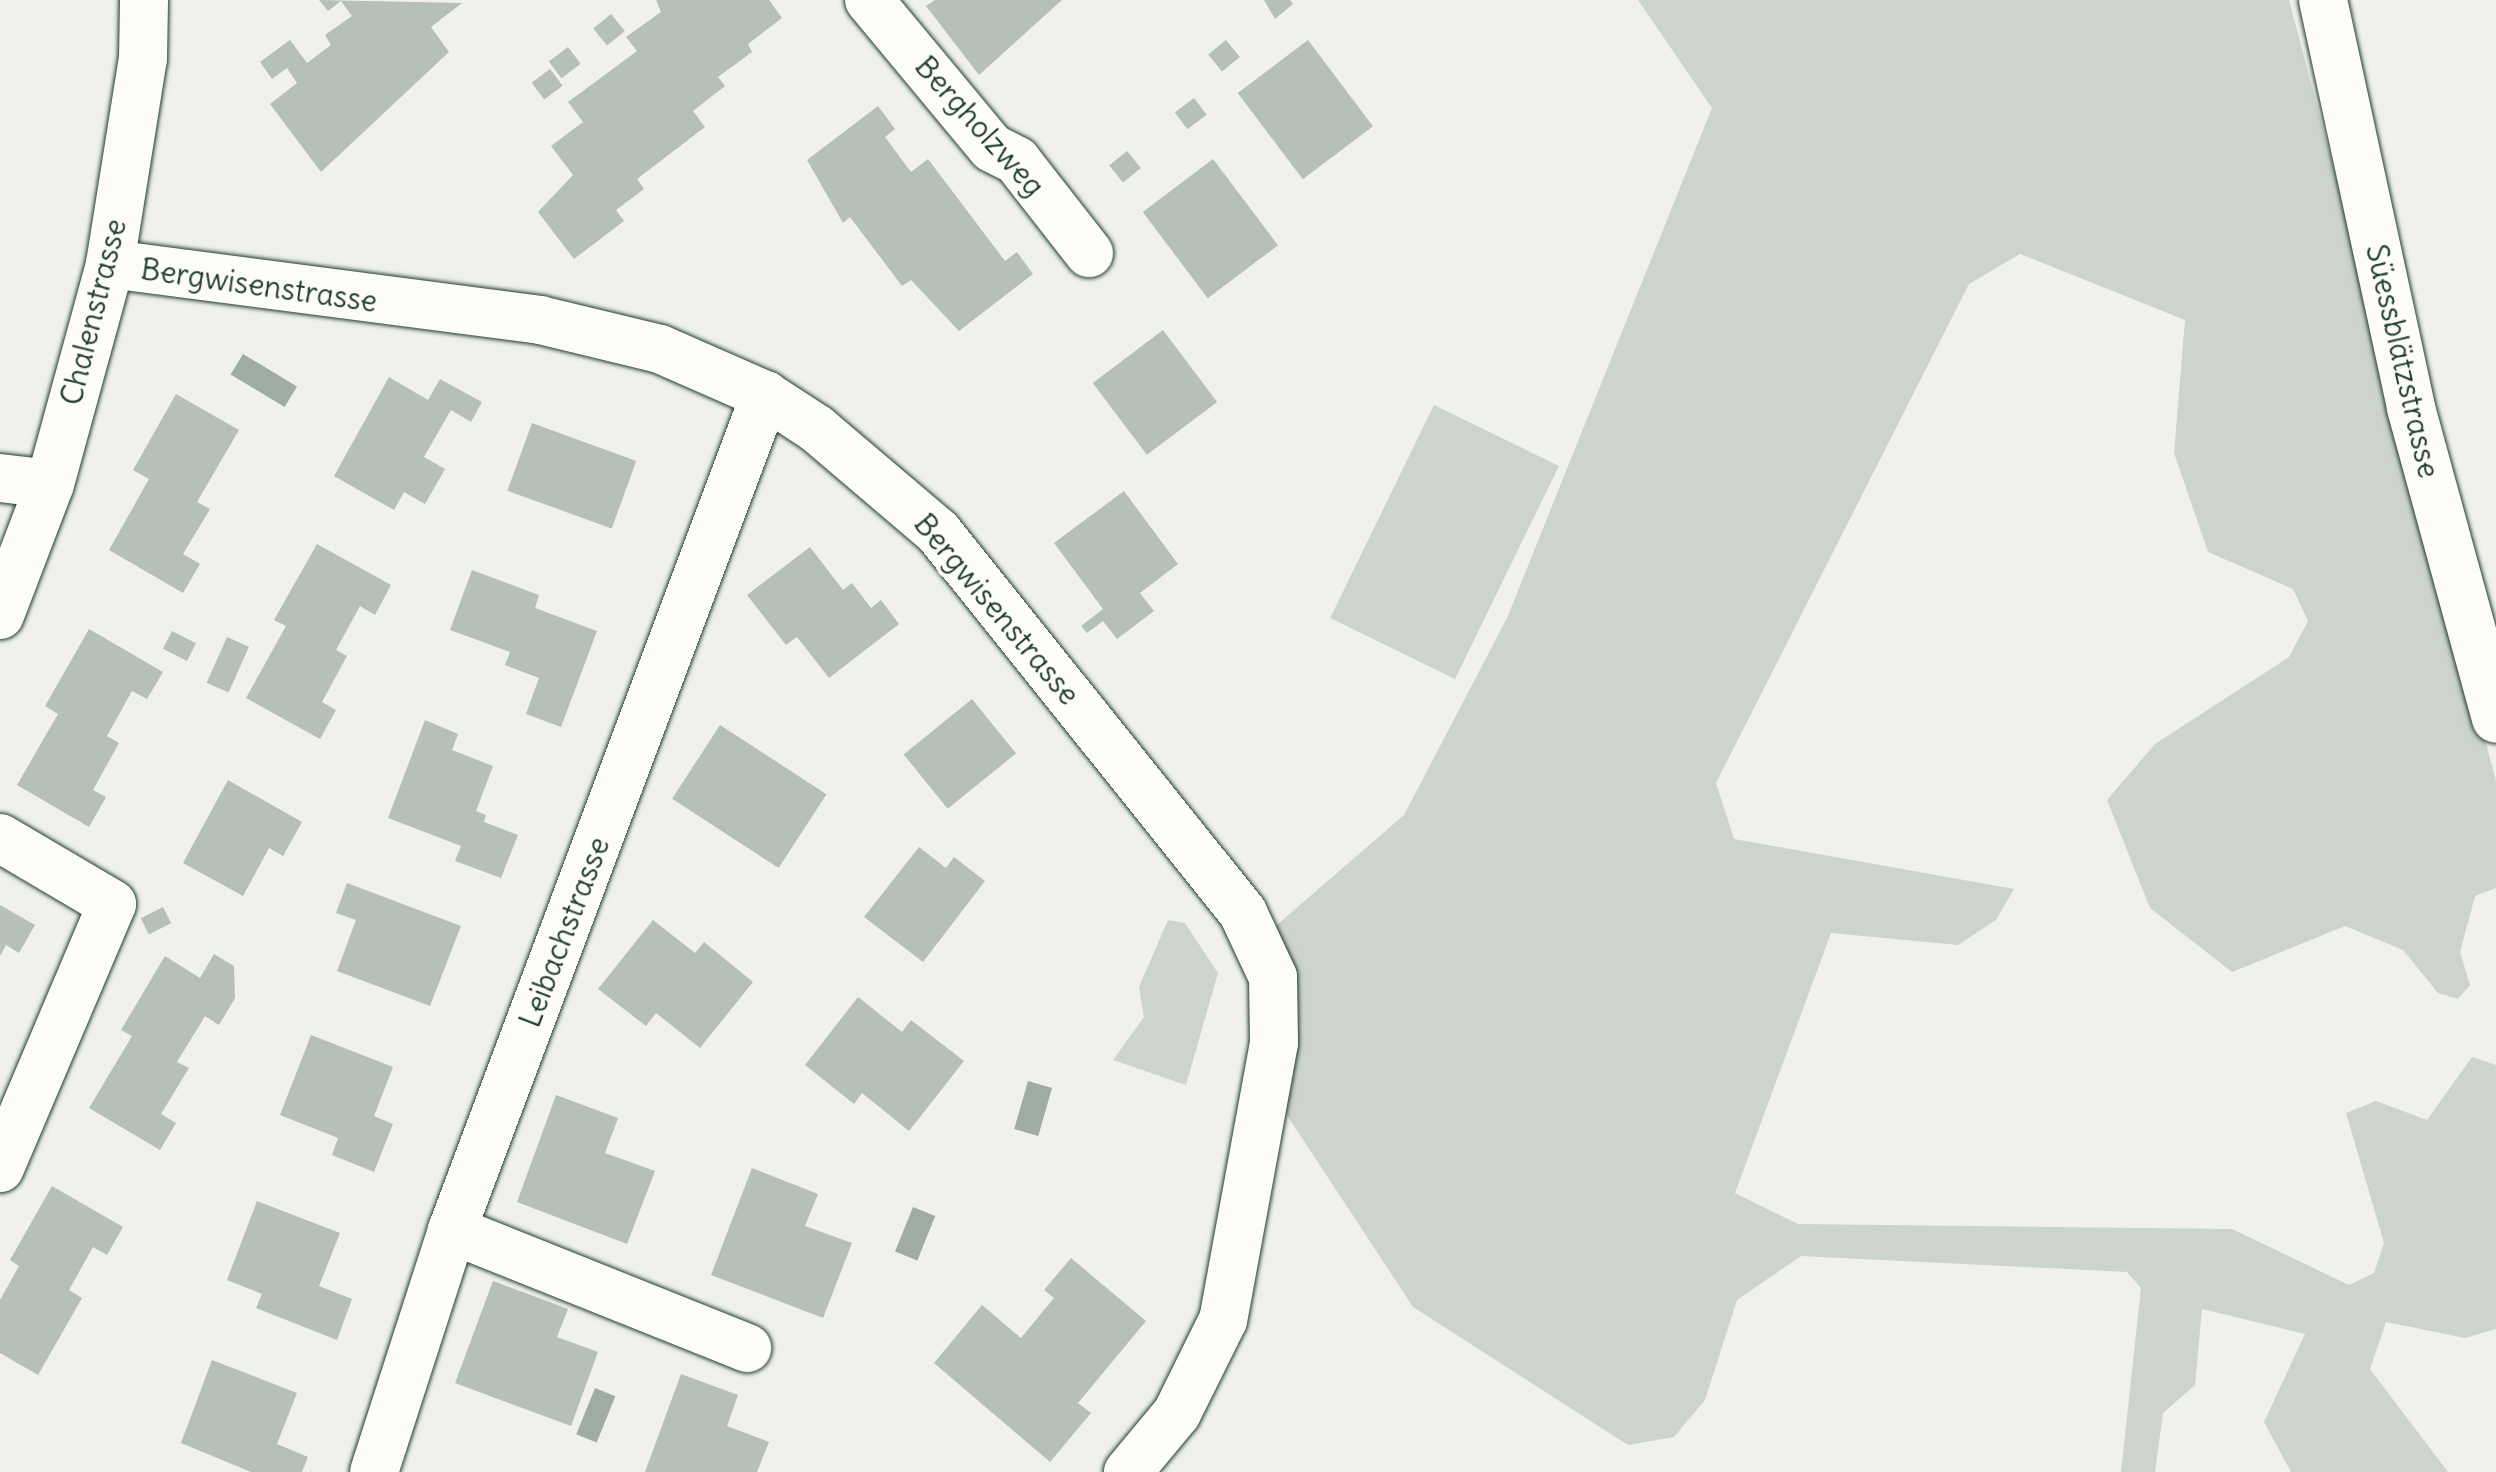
<!DOCTYPE html>
<meta charset="utf-8">
<style>
body{margin:0}
#map{position:relative;width:2496px;height:1472px;overflow:hidden;background:#f0f1eb;font-family:Delius,sans-serif}
div>[style]{position:absolute}
.green>*{inset:0;background:#cdd3cd;transform-origin:0 0}
.water>*{inset:0;background:#9faca4;transform-origin:0 0}
.building>*{inset:0;background:#b6bfb8;transform-origin:0 0}
.roads{filter:drop-shadow(0 0 2px #1f3d34) drop-shadow(0 0 2px #1f3d34)}
.minor>*{height:48px;margin:-24px;padding:0 24px;transform-origin:24px;border-radius:24px;background:#fdfcf7}
span{translate:-50% -50%;white-space:nowrap;text-align:center;line-height:1.15;-webkit-text-stroke:8px #fdfcf7;paint-order:stroke}
.street-label{font-size:30px;color:#1f3d34}
</style>
<div id="map">
<div class="green">
<div style="clip-path:polygon(1638px 0,2289px 0,2496px 781px,2496px 888px,2475px 896px,2460px 952px,2470px 985px,2458px 999px,2438px 993px,2403px 950px,2345px 926px,2232px 972px,2150px 908px,2107px 800px,2155px 744px,2289px 657px,2308px 621px,2293px 589px,2208px 552px,2174px 453px,2185px 320px,2020px 254px,1969px 284px,1716px 783px,1734px 839px,2014px 889px,1996px 920px,1958px 945px,1831px 933px,1735px 1193px,1798px 1224px,2232px 1229px,2349px 1285px,2374px 1273px,2384px 1243px,2346px 1113px,2376px 1101px,2427px 1120px,2472px 1057px,2496px 1065px,2496px 1329px,2465px 1338px,2386px 1322px,2370px 1369px,2448px 1472px,2291px 1472px,2264px 1422px,2305px 1334px,2202px 1309px,2195px 1385px,2163px 1413px,2155px 1472px,2121px 1472px,2141px 1288px,2127px 1272px,1801px 1256px,1737px 1300px,1705px 1400px,1674px 1437px,1628px 1445px,1413px 1307px,1279px 1103px,1271px 930px,1404px 815px,1507px 618px,1712px 108px)"></div>
<div style="left:1434px;top:405px;width:139px;height:237px;rotate:26deg"></div>
<div style="clip-path:polygon(1168px 920px,1185px 923px,1218px 973px,1186px 1085px,1113px 1060px,1144px 1017px,1139px 987px)"></div>
</div>
<div class="water">
<div style="left:243px;top:354px;width:63px;height:24px;rotate:31deg"></div>
<div style="left:1028px;top:1081px;width:25px;height:50px;rotate:16deg"></div>
<div style="left:913px;top:1207px;width:24px;height:48px;rotate:22deg"></div>
<div style="left:595px;top:1388px;width:22px;height:50px;rotate:22deg"></div>
</div>
<div class="building">
<div style="clip-path:polygon(319px 0,462px 3px,431px 27px,449px 52px,321px 172px,270px 104px,297px 83px,287px 68px,272px 79px,260px 62px,290px 40px,307px 63px,331px 45px,325px 35px,352px 16px,341px 1px,328px 11px)"></div>
<div style="clip-path:polygon(656px 0,769px 0,782px 18px,748px 44px,752px 52px,718px 77px,725px 86px,693px 111px,705px 127px,637px 179px,644px 189px,616px 210px,624px 221px,574px 259px,538px 212px,573px 175px,551px 146px,583px 122px,568px 102px,637px 51px,626px 37px,661px 12px)"></div>
<div style="clip-path:polygon(935px 0,1062px 0,979px 75px,926px 6px)"></div>
<div style="clip-path:polygon(1264px 0,1290px 0,1293px 4px,1275px 19px)"></div>
<div style="left:611px;top:14px;width:22px;height:23px;rotate:51deg"></div>
<div style="left:1226px;top:40px;width:22px;height:23px;rotate:51deg"></div>
<div style="left:1308px;top:40px;width:108px;height:88px;rotate:53deg"></div>
<div style="left:568px;top:47px;width:21px;height:24px;rotate:53deg"></div>
<div style="left:550px;top:69px;width:21px;height:23px;rotate:53deg"></div>
<div style="left:1194px;top:98px;width:21px;height:24px;rotate:53deg"></div>
<div style="clip-path:polygon(878px 106px,895px 129px,885px 137px,911px 172px,928px 159px,1005px 261px,1017px 252px,1033px 274px,959px 331px,911px 280px,902px 286px,850px 217px,843px 223px,807px 160px)"></div>
<div style="left:1127px;top:151px;width:22px;height:23px;rotate:51deg"></div>
<div style="left:1213px;top:159px;width:108px;height:88px;rotate:53deg"></div>
<div style="left:1163px;top:330px;width:90px;height:88px;rotate:53deg"></div>
<div style="clip-path:polygon(389px 377px,428px 400px,440px 379px,482px 402px,471px 422px,451px 410px,424px 457px,445px 469px,425px 504px,404px 492px,394px 510px,334px 476px)"></div>
<div style="clip-path:polygon(176px 394px,239px 430px,197px 502px,210px 509px,183px 554px,200px 564px,183px 593px,109px 550px,149px 479px,133px 470px)"></div>
<div style="left:532px;top:423px;width:111px;height:72px;rotate:20deg"></div>
<div style="clip-path:polygon(1124px 491px,1178px 564px,1140px 593px,1154px 611px,1117px 639px,1103px 621px,1087px 633px,1081px 626px,1103px 609px,1054px 543px)"></div>
<div style="clip-path:polygon(317px 544px,391px 585px,375px 615px,360px 606px,336px 650px,347px 656px,322px 702px,336px 710px,320px 739px,246px 698px,286px 626px,274px 620px)"></div>
<div style="clip-path:polygon(810px 547px,843px 590px,852px 583px,871px 608px,881px 600px,899px 624px,829px 678px,797px 637px,786px 645px,747px 595px)"></div>
<div style="clip-path:polygon(472px 570px,539px 595px,535px 608px,597px 631px,561px 727px,526px 714px,539px 678px,505px 665px,510px 652px,450px 630px)"></div>
<div style="clip-path:polygon(89px 629px,163px 672px,147px 699px,132px 691px,107px 736px,119px 743px,93px 790px,106px 797px,89px 827px,17px 785px,58px 714px,45px 706px)"></div>
<div style="left:172px;top:631px;width:27px;height:20px;rotate:27deg"></div>
<div style="left:227px;top:637px;width:24px;height:50px;rotate:24deg"></div>
<div style="left:972px;top:699px;width:70px;height:88px;rotate:51deg"></div>
<div style="clip-path:polygon(425px 720px,458px 734px,452px 750px,493px 766px,476px 811px,486px 815px,484px 822px,518px 835px,501px 878px,455px 861px,461px 846px,388px 818px)"></div>
<div style="left:720px;top:725px;width:127px;height:88px;rotate:33deg"></div>
<div style="clip-path:polygon(228px 780px,302px 822px,283px 856px,269px 848px,243px 896px,183px 863px)"></div>
<div style="clip-path:polygon(919px 847px,946px 868px,954px 857px,985px 881px,923px 962px,864px 917px)"></div>
<div style="clip-path:polygon(347px 883px,461px 926px,430px 1006px,337px 971px,356px 920px,336px 913px)"></div>
<div style="clip-path:polygon(0 905px,35px 925px,19px 953px,6px 945px,0 956px)"></div>
<div style="left:163px;top:907px;width:18px;height:25px;rotate:63deg"></div>
<div style="clip-path:polygon(653px 920px,695px 953px,704px 942px,753px 982px,700px 1048px,656px 1013px,646px 1026px,598px 989px)"></div>
<div style="clip-path:polygon(214px 954px,234px 966px,235px 998px,219px 1025px,205px 1016px,177px 1062px,189px 1068px,161px 1114px,176px 1123px,160px 1150px,89px 1108px,132px 1036px,121px 1030px,165px 956px,200px 978px)"></div>
<div style="clip-path:polygon(858px 997px,902px 1032px,911px 1020px,964px 1061px,909px 1131px,862px 1093px,854px 1104px,805px 1065px)"></div>
<div style="clip-path:polygon(311px 1035px,393px 1067px,374px 1116px,393px 1124px,374px 1172px,332px 1155px,338px 1138px,280px 1115px)"></div>
<div style="clip-path:polygon(556px 1095px,618px 1118px,605px 1153px,655px 1171px,627px 1244px,517px 1202px)"></div>
<div style="clip-path:polygon(752px 1168px,818px 1194px,805px 1226px,852px 1243px,823px 1318px,711px 1275px)"></div>
<div style="clip-path:polygon(52px 1186px,123px 1227px,107px 1255px,93px 1247px,69px 1290px,82px 1298px,38px 1375px,0 1353px,0 1300px,19px 1266px,10px 1260px)"></div>
<div style="clip-path:polygon(257px 1201px,340px 1233px,319px 1286px,352px 1299px,337px 1340px,256px 1308px,262px 1294px,227px 1280px)"></div>
<div style="clip-path:polygon(1071px 1258px,1146px 1321px,1078px 1403px,1091px 1413px,1050px 1462px,934px 1363px,982px 1305px,1021px 1338px,1054px 1298px,1044px 1290px)"></div>
<div style="clip-path:polygon(493px 1281px,568px 1309px,557px 1337px,598px 1352px,571px 1426px,455px 1383px)"></div>
<div style="clip-path:polygon(212px 1360px,297px 1393px,277px 1444px,308px 1457px,302px 1472px,251px 1472px,181px 1443px)"></div>
<div style="clip-path:polygon(681px 1374px,738px 1395px,727px 1426px,769px 1442px,757px 1472px,645px 1472px)"></div>
</div>
<div class="roads">
<div class="minor">
<div style="left:869px;top:0;width:192px;rotate:50.3deg"></div>
<div style="left:992px;top:148px;width:28px;rotate:27deg"></div>
<div style="left:1017px;top:161px;width:117px;rotate:52deg"></div>
<div style="left:2323px;top:0;width:417px;rotate:77.8deg"></div>
<div style="left:2411px;top:408px;width:322px;rotate:74.7deg"></div>
<div style="left:110px;top:264px;width:434px;rotate:7.4deg"></div>
<div style="left:540px;top:320px;width:123px;rotate:13.6deg"></div>
<div style="left:660px;top:349px;width:115px;rotate:23.7deg"></div>
<div style="left:765px;top:395px;width:62px;rotate:33.2deg"></div>
<div style="left:817px;top:429px;width:159px;rotate:40.4deg"></div>
<div style="left:938px;top:532px;width:488px;rotate:51.3deg"></div>
<div style="left:1243px;top:913px;width:71px;rotate:64.9deg"></div>
<div style="left:1273px;top:977px;width:66px;rotate:89.1deg"></div>
<div style="left:1274px;top:1043px;width:282px;rotate:100.4deg"></div>
<div style="left:1223px;top:1320px;width:104px;rotate:116.3deg"></div>
<div style="left:1177px;top:1413px;width:77px;rotate:129.7deg"></div>
<div style="left:0;top:478px;width:50px;rotate:6.8deg"></div>
<div style="left:0;top:615px;width:140px;rotate:-69.1deg"></div>
<div style="left:50px;top:484px;width:228px;rotate:-74.7deg"></div>
<div style="left:110px;top:264px;width:208px;rotate:-80.9deg"></div>
<div style="left:143px;top:59px;width:59px;rotate:-89deg"></div>
<div style="left:0;top:838px;width:130px;rotate:30.5deg"></div>
<div style="left:112px;top:904px;width:287px;rotate:113deg"></div>
<div style="left:452px;top:1230px;width:318px;rotate:21.8deg"></div>
<div style="left:374px;top:1472px;width:254px;rotate:-72.1deg"></div>
<div style="left:452px;top:1230px;width:892px;rotate:-69.45deg"></div>
</div>
</div>
<div class="street-label">
<span style="left:980px;top:126px;rotate:48deg">Bergholzweg</span>
<span style="left:259px;top:285px;rotate:8deg">Bergwisenstrasse</span>
<span style="left:93px;top:312px;rotate:-76deg">Chalenstrasse</span>
<span style="left:2403px;top:361px;rotate:77deg">Süessblätzstrasse</span>
<span style="left:997px;top:609px;rotate:50deg">Bergwisenstrasse</span>
<span style="left:564px;top:932px;rotate:-69deg">Leibachstrasse</span>
</div>
</div>
